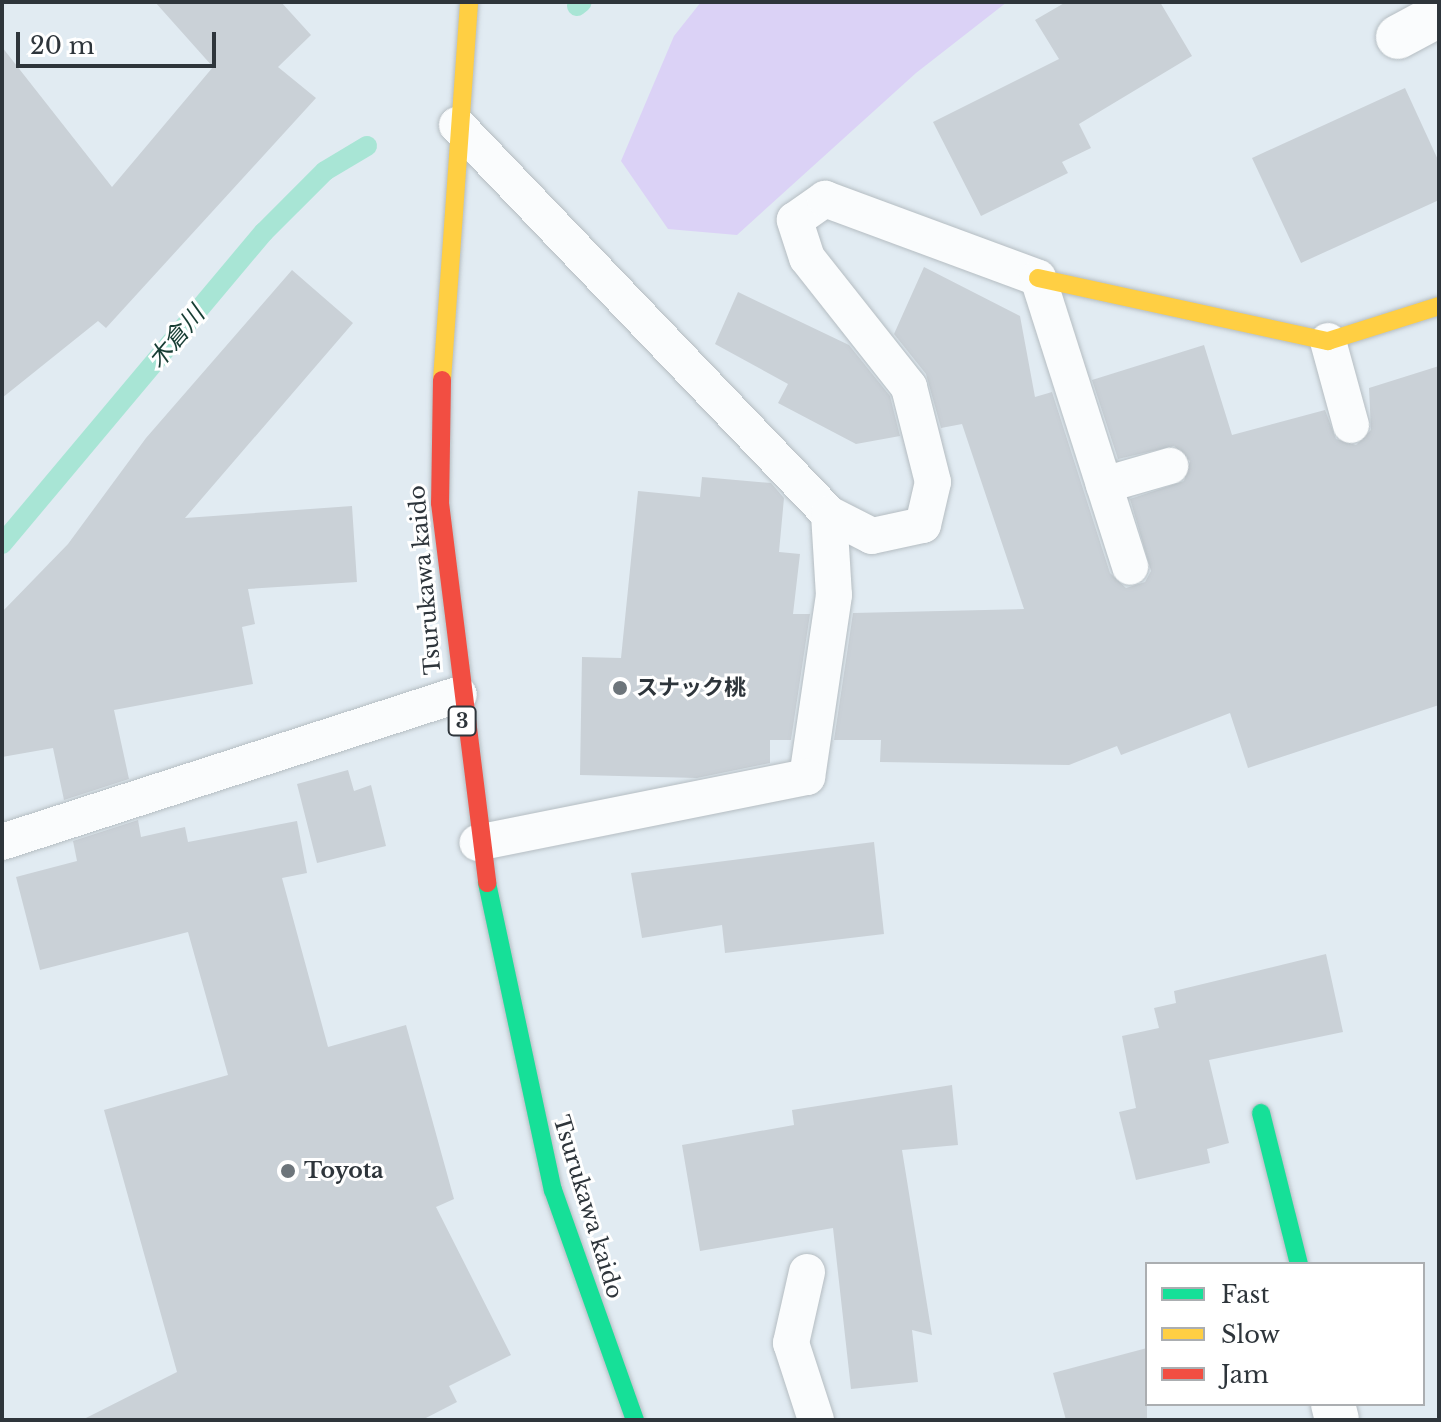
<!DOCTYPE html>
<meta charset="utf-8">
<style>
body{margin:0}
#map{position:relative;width:1441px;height:1422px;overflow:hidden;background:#e1ebf2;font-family:"Libre Baskerville","Noto Sans JP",serif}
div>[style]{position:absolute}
.green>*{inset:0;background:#dbd2f6}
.stream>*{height:20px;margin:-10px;padding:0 10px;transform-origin:10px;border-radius:10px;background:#a8e5d5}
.building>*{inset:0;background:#cad1d7}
.roads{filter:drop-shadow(0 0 2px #b5bdc2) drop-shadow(0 0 2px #b5bdc2)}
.lane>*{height:36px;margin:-18px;padding:0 18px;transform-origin:18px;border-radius:18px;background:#fafcfd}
.street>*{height:44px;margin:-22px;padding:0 22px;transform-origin:22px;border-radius:22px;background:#fafcfd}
.fast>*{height:18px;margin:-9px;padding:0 9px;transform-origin:9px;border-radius:9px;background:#16e098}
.slow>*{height:18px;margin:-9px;padding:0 9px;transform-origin:9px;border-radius:9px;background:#ffcf43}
.jam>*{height:18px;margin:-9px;padding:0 9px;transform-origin:9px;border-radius:9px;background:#f24e42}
.dots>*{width:22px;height:22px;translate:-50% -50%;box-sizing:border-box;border:4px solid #fff;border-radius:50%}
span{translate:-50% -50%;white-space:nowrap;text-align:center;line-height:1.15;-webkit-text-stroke:6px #fff;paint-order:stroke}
.shield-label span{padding:2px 6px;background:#fff;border:2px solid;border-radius:6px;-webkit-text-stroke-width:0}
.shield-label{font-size:20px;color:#2e353b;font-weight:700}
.street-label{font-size:22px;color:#2e353b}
.poi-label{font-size:22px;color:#2e353b;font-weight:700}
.left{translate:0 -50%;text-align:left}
.water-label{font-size:24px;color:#173d33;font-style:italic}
.frame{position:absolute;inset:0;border:4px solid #2e353b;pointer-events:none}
.legend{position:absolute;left:1145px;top:1262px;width:280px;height:144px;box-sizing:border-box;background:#fff;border:2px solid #abaeb1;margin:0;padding:10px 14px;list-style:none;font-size:24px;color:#2e353b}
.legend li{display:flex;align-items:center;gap:16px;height:40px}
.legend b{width:40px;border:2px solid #abaeb1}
.scale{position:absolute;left:16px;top:32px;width:200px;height:36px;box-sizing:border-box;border:4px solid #2e353b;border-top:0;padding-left:10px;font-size:24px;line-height:28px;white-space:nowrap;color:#2e353b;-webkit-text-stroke:6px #fff;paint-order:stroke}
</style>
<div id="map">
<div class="green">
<div style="clip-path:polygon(701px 2px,1007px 2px,916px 73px,737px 235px,668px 229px,621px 161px,674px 36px)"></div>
</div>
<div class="stream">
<div style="left:577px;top:6px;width:6px;rotate:-39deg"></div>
<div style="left:2px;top:544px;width:407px;rotate:-50deg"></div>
<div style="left:264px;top:232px;width:86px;rotate:-45deg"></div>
<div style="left:325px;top:171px;width:49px;rotate:-30.8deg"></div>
</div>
<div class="building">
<div style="clip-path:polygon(155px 2px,281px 2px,311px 35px,278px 67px,316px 98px,106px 328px,98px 321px,2px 398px,2px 47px,112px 187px,213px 67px)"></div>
<div style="clip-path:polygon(1066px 2px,1160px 2px,1192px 56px,1079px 124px,1091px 148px,1062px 162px,1068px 173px,981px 216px,933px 122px,1059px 59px,1035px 20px)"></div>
<div style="clip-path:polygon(1405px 88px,1439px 162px,1439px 200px,1301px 263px,1252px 158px)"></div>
<div style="clip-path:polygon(924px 267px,1020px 316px,1035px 397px,1052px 392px,1110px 573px,1126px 588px,1145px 582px,1151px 571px,1130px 499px,1184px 481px,1190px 461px,1174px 446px,1118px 459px,1092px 380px,1204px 345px,1232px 435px,1325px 410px,1336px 439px,1356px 445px,1371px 430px,1369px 388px,1439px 366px,1439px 705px,1248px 768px,1230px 713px,1121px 755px,1117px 746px,1069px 765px,880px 762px,881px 740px,834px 740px,853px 613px,1024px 609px,962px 424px,941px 428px,926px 374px,894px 334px)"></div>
<div style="clip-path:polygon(292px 270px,353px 323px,185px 518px,352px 506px,357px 582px,248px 589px,255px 624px,242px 627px,253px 684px,114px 710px,129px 779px,64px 800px,53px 748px,2px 757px,2px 612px,68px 544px,146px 438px)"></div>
<div style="clip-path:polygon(738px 292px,849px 345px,890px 396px,900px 436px,856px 444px,778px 403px,788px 384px,715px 344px)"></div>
<div style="clip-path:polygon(702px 477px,771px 483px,784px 498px,779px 552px,800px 554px,793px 614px,810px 614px,791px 740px,770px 740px,770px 763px,697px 778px,580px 775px,582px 657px,621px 658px,638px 491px,700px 497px)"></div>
<div style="clip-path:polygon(348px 770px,354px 791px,371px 785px,386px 846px,317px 863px,297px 784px)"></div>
<div style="clip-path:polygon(138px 820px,141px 837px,185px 827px,188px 842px,297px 821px,307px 873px,282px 878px,328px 1047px,406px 1025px,454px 1199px,436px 1207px,511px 1355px,449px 1386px,457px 1402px,422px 1420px,82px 1420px,177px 1372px,104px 1110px,228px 1075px,188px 932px,40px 970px,16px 877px,77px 861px,73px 841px)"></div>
<div style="clip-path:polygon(874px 842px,884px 934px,725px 953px,722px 925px,642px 938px,631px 873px)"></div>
<div style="clip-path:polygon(1326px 954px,1343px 1032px,1209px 1060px,1229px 1143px,1207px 1149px,1210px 1163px,1136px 1180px,1119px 1112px,1136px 1108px,1122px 1036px,1159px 1028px,1154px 1008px,1176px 1003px,1174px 991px)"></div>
<div style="clip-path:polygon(952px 1085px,958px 1145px,902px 1150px,932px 1335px,912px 1330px,918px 1382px,851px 1389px,833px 1228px,700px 1251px,682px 1145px,794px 1125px,792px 1110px)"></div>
<div style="clip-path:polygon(1147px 1348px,1147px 1420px,1066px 1420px,1053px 1373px)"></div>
</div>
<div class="roads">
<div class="lane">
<div style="left:457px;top:125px;width:538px;rotate:46.28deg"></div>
<div style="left:829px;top:514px;width:81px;rotate:86.5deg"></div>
<div style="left:834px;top:595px;width:184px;rotate:98.4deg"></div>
<div style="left:807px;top:777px;width:336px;rotate:168.7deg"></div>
<div style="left:1328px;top:341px;width:87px;rotate:74.7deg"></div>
<div style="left:1104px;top:485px;width:69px;rotate:-16.1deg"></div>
<div style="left:829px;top:514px;width:48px;rotate:27.1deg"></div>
<div style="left:872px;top:536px;width:52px;rotate:-12.2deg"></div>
<div style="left:923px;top:525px;width:44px;rotate:-76.9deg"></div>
<div style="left:933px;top:482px;width:98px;rotate:-104.2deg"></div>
<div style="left:909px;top:387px;width:164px;rotate:-128.3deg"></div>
<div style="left:807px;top:258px;width:40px;rotate:-108deg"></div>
<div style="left:795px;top:220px;width:37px;rotate:-35deg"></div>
<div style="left:825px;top:199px;width:227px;rotate:20.3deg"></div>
<div style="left:1038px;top:278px;width:303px;rotate:72.3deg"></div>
<div style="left:2px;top:842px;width:480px;rotate:-17.9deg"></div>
<div style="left:807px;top:1272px;width:73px;rotate:102.7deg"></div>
<div style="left:791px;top:1343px;width:81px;rotate:72deg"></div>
</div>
<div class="street">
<div style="left:1398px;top:37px;width:47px;rotate:-28.2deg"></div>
<div style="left:1333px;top:1404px;width:16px;rotate:76deg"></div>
</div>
<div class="fast">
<div style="left:487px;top:883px;width:314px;rotate:77.9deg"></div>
<div style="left:553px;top:1190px;width:244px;rotate:70.4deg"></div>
<div style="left:1261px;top:1113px;width:156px;rotate:75.9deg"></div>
</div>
<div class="slow">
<div style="left:1038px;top:278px;width:297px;rotate:12.3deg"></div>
<div style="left:1328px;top:341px;width:116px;rotate:-17.5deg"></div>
<div style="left:442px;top:380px;width:379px;rotate:-85.9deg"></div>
</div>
<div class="jam">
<div style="left:442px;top:380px;width:123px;rotate:90.9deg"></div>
<div style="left:440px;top:503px;width:383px;rotate:82.9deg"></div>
</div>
</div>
<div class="dots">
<div style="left:620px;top:688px;background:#6d757b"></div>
<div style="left:288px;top:1171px;background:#6d757b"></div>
</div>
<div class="shield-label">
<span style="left:462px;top:721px">3</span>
</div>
<div class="street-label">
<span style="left:425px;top:580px;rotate:-95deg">Tsurukawa kaido</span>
<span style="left:588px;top:1207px;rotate:73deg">Tsurukawa kaido</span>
</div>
<div class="poi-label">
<span class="left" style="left:636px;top:688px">スナック桃</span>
<span class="left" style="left:304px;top:1171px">Toyota</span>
</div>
<div class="water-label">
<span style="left:176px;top:337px;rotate:-50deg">木倉川</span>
</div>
<div class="frame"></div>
<ul class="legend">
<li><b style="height:10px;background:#16e098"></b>Fast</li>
<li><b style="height:10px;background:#ffcf43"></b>Slow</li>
<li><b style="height:10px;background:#f24e42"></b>Jam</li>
</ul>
<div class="scale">20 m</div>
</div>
